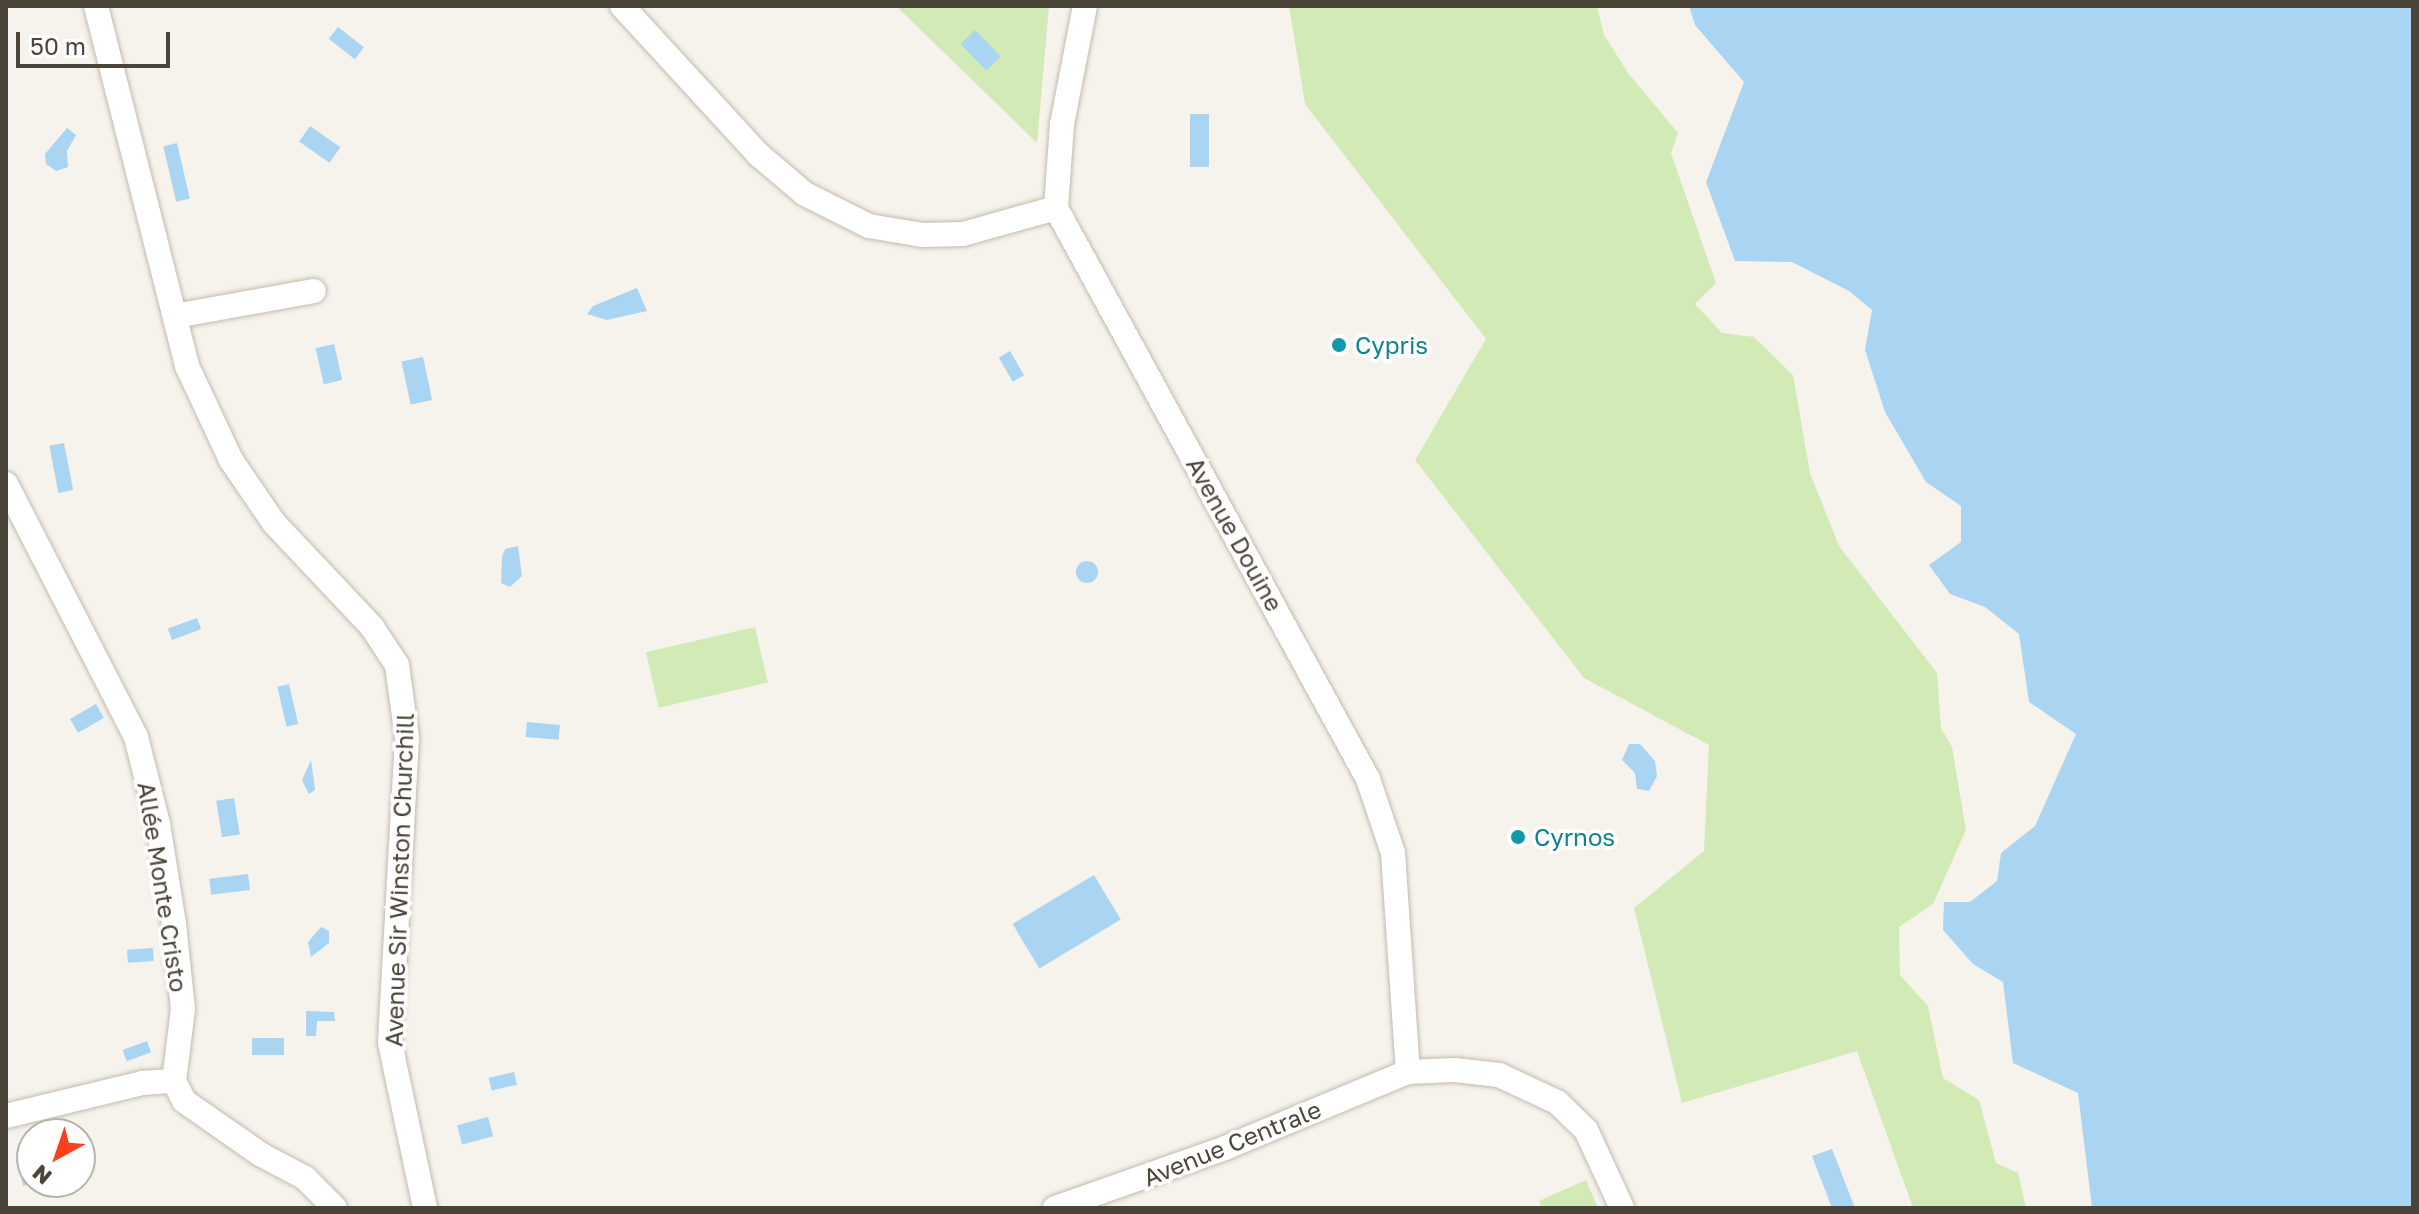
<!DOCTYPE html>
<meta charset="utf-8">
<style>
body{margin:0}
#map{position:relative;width:2419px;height:1214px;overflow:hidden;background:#f6f3ec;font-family:"Golos Text",sans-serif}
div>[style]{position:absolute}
.green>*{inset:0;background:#d2eab5;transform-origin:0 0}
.water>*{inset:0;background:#a9d4f2;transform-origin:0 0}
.round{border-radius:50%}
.roads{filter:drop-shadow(0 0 2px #c2bbae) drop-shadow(0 0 2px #c2bbae)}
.minor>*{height:24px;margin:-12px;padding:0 12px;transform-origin:12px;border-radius:12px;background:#fff}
.dots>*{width:22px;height:22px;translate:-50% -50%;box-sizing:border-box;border:4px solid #fff;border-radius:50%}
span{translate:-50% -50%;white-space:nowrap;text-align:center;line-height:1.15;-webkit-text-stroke:7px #fff;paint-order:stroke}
.culture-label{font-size:24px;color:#0d838f}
.left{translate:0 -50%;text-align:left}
.street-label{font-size:24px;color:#4b4439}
.frame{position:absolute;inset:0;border:8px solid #4b4439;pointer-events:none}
.north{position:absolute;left:16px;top:1118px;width:80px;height:80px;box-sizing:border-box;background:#fff;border:2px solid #b7b4b0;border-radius:50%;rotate:220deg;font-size:22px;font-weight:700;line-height:32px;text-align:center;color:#4b4439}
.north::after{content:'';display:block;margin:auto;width:28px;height:36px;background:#fc3f1d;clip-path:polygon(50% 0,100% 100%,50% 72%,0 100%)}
.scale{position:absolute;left:16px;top:32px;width:154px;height:36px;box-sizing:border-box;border:4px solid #4b4439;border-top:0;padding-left:10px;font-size:24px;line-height:28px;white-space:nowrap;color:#4b4439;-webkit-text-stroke:6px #fff;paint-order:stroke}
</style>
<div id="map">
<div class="green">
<div style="clip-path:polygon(896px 6px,1049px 6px,1037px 143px)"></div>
<div style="clip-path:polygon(1289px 6px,1597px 6px,1604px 35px,1628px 73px,1678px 133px,1671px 153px,1716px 283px,1695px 304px,1722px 333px,1754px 337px,1793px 375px,1810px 473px,1839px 546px,1937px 673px,1941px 728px,1952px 747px,1966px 830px,1933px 904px,1899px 927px,1900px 975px,1928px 1006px,1943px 1078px,1979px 1100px,1996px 1163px,2018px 1173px,2026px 1208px,1913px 1208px,1857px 1051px,1682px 1103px,1634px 908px,1704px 851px,1709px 745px,1584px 678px,1415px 460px,1486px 339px,1305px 104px)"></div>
<div style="left:755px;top:627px;width:57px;height:112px;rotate:77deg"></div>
<div style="clip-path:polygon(1586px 1180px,1598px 1208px,1542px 1208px,1539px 1201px)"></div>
</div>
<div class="water">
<div style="clip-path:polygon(1689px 6px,2413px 6px,2413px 1208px,2092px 1208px,2078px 1093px,2013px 1063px,2003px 982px,1973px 964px,1943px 930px,1944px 902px,1970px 902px,1997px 881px,2001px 853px,2035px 826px,2076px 734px,2029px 702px,2019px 634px,1985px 607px,1950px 594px,1929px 565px,1961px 542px,1961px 506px,1926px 482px,1885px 412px,1865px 350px,1872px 310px,1849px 291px,1792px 262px,1735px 261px,1706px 182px,1744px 82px,1695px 25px)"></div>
<div style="left:338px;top:27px;width:33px;height:15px;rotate:38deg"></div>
<div style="left:975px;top:30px;width:37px;height:20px;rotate:46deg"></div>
<div style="left:1190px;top:114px;width:19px;height:53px"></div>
<div style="left:310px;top:126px;width:37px;height:19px;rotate:35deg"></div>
<div style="clip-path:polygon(67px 128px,76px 135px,67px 151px,68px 167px,56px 171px,46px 164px,45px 154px)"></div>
<div style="left:177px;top:143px;width:57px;height:14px;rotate:77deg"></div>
<div style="clip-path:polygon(637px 288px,647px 311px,607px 320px,587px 314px,593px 306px)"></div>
<div style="left:334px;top:344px;width:37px;height:19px;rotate:77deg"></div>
<div style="left:1010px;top:351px;width:28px;height:13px;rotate:60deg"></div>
<div style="left:423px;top:357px;width:44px;height:22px;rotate:78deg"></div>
<div style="left:64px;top:443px;width:48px;height:15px;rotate:79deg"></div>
<div style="clip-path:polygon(518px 546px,522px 576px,510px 587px,501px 583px,502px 557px,505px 549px)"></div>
<div class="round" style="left:1076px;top:561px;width:22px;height:22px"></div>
<div style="left:197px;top:618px;width:12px;height:31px;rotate:70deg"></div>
<div style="left:289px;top:684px;width:41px;height:12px;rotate:77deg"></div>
<div style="left:96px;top:704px;width:16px;height:30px;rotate:60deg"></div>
<div style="left:527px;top:722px;width:33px;height:15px;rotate:5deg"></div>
<div style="clip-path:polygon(1629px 744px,1640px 744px,1655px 761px,1657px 776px,1649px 791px,1637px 789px,1635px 773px,1622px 760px)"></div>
<div style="clip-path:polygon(311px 760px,315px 790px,309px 794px,302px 780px)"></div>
<div style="left:234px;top:798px;width:37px;height:18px;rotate:81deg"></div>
<div style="left:248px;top:874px;width:16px;height:39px;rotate:83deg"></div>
<div style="left:1094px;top:875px;width:52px;height:95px;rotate:59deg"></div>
<div style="clip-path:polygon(321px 927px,329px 931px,329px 943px,311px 957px,308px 942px)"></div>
<div style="left:153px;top:948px;width:13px;height:26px;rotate:86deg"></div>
<div style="clip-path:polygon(306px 1011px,334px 1012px,335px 1021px,317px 1021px,316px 1036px,306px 1036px)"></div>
<div style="left:252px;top:1038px;width:32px;height:17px"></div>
<div style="left:147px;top:1041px;width:12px;height:26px;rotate:70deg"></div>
<div style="left:514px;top:1072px;width:13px;height:26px;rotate:77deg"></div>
<div style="left:488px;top:1117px;width:20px;height:32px;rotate:75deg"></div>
<div style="clip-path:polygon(32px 1149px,32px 1182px,39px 1182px,23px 1186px,16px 1152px)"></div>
<div style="clip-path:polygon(1832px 1149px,1855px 1208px,1832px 1208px,1812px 1156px)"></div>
</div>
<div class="roads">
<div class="minor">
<div style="left:96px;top:6px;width:371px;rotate:75.8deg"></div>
<div style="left:187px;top:366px;width:104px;rotate:64.9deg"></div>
<div style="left:231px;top:460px;width:76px;rotate:55.7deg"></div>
<div style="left:274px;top:523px;width:143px;rotate:46.7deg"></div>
<div style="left:372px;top:627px;width:45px;rotate:56.7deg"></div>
<div style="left:397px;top:665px;width:74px;rotate:82.2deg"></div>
<div style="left:407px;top:738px;width:305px;rotate:93.2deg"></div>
<div style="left:390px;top:1043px;width:169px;rotate:78deg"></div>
<div style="left:622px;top:6px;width:202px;rotate:47.4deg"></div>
<div style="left:759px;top:155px;width:60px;rotate:40.3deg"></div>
<div style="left:805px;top:194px;width:72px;rotate:26.6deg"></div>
<div style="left:869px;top:226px;width:55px;rotate:9.5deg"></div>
<div style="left:923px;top:235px;width:40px;rotate:-1.4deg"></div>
<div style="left:963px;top:234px;width:97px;rotate:-15.6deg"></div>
<div style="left:1085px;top:6px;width:120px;rotate:101deg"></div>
<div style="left:1062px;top:124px;width:84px;rotate:94.1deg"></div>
<div style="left:1056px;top:208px;width:651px;rotate:61.35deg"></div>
<div style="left:1368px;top:779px;width:78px;rotate:71.3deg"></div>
<div style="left:1393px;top:853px;width:220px;rotate:86.1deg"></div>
<div style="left:175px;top:316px;width:141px;rotate:-10.2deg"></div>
<div style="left:6px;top:484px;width:284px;rotate:62.8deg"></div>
<div style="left:136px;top:737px;width:90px;rotate:75.8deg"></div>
<div style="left:158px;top:824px;width:101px;rotate:80.9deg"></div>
<div style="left:174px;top:924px;width:85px;rotate:84deg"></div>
<div style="left:183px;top:1009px;width:73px;rotate:97.1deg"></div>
<div style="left:174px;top:1081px;width:22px;rotate:63deg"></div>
<div style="left:184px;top:1101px;width:93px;rotate:34.9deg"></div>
<div style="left:260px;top:1154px;width:51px;rotate:28.1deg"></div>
<div style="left:305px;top:1178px;width:42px;rotate:45deg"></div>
<div style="left:6px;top:1116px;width:140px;rotate:-13.6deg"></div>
<div style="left:142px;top:1083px;width:32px;rotate:-4deg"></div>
<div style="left:1055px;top:1208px;width:180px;rotate:-19.4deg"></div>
<div style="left:1225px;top:1148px;width:198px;rotate:-22.6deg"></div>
<div style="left:1408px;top:1072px;width:47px;rotate:-2.4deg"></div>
<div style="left:1455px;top:1070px;width:44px;rotate:6.5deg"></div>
<div style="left:1499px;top:1075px;width:64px;rotate:25deg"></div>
<div style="left:1557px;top:1102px;width:40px;rotate:44deg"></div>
<div style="left:1586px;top:1130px;width:86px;rotate:65.2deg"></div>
</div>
</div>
<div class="dots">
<div style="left:1339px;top:345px;background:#0f9aa8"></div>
<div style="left:1518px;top:837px;background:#0f9aa8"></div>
</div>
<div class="culture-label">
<span class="left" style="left:1355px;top:345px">Cypris</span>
<span class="left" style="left:1534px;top:837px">Cyrnos</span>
</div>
<div class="street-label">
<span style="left:1235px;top:534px;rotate:61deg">Avenue Douine</span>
<span style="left:399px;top:880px;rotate:-88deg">Avenue Sir Winston Churchill</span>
<span style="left:163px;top:887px;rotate:81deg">Allée Monte Cristo</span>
<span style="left:1232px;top:1143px;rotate:-22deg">Avenue Centrale</span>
</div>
<div class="frame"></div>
<div class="north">N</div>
<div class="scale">50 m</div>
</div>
